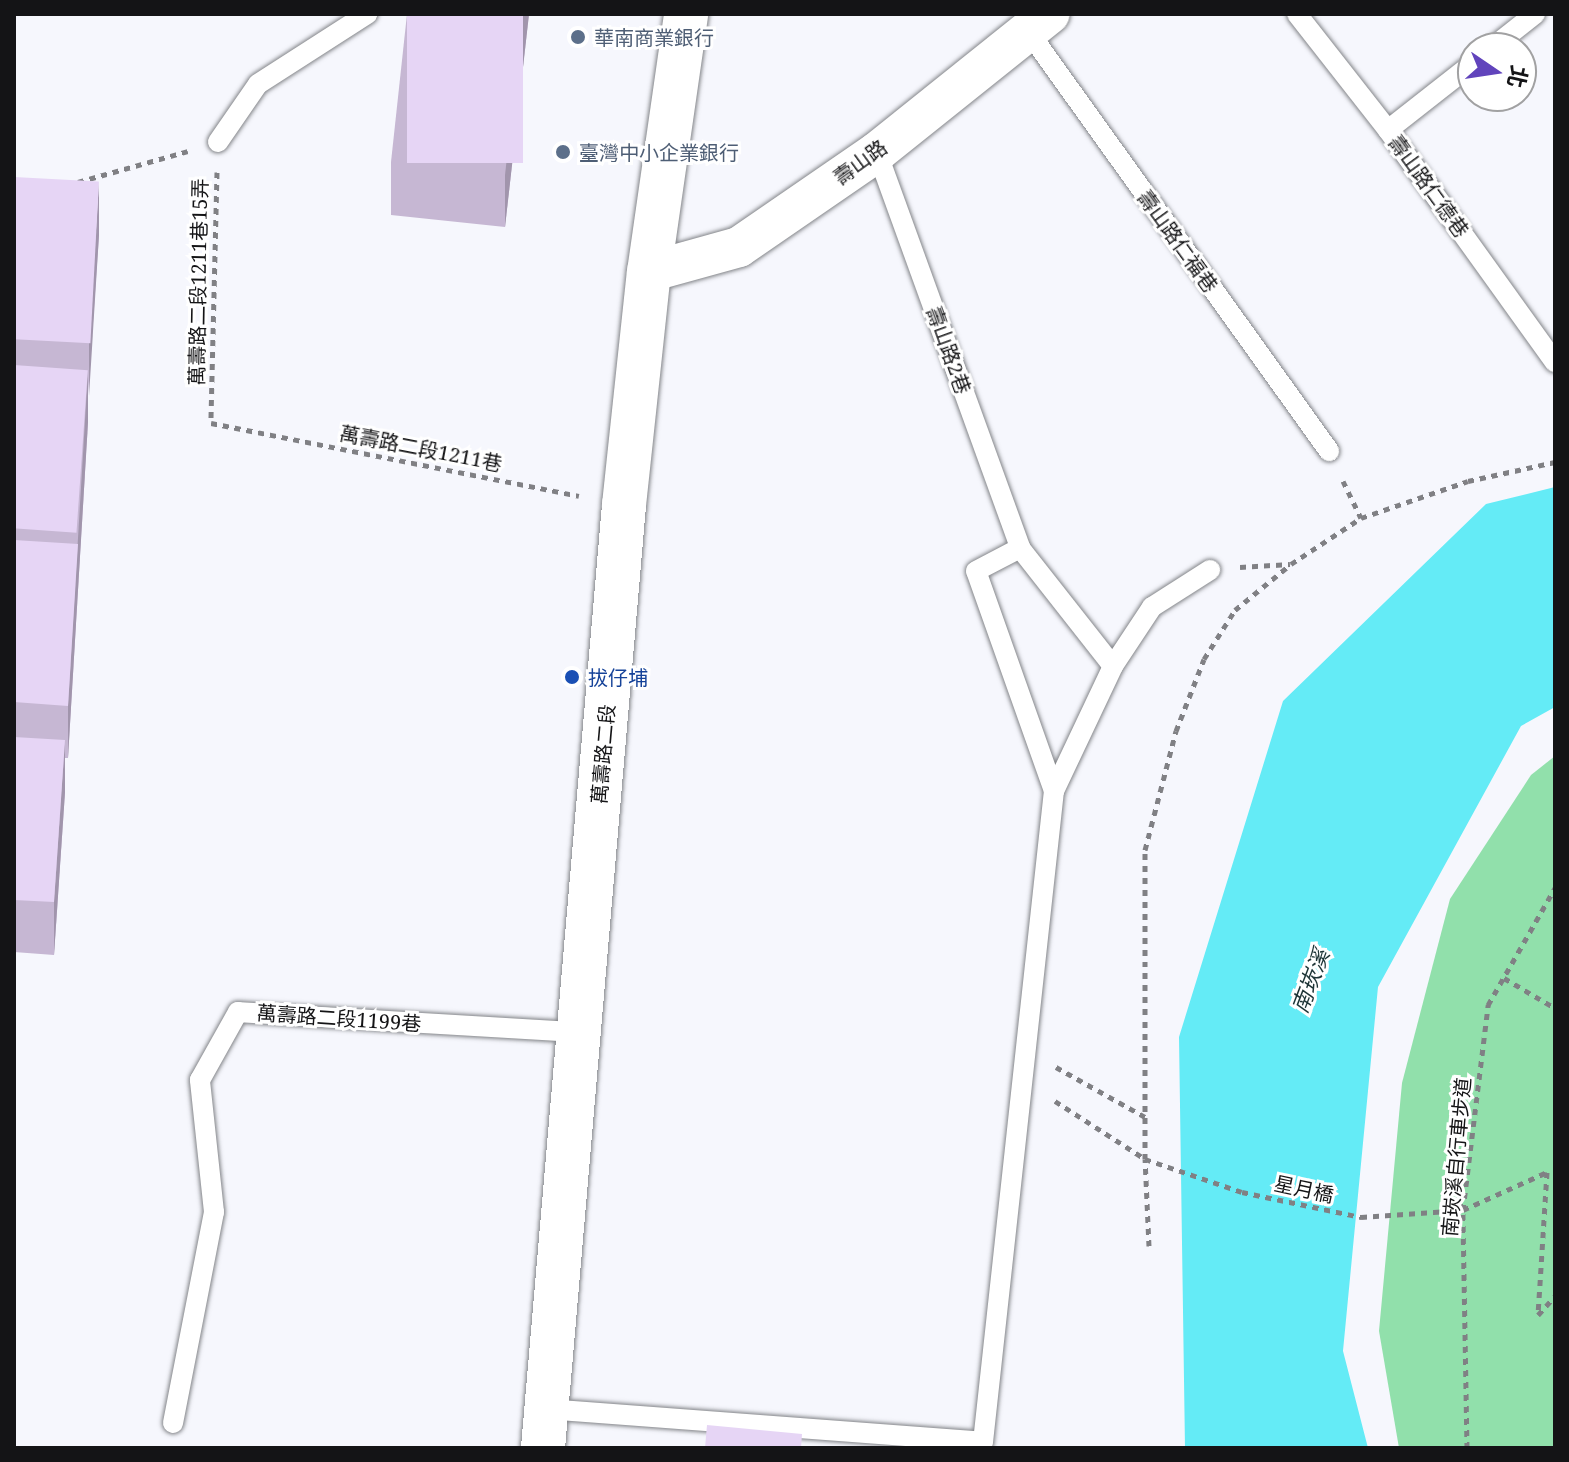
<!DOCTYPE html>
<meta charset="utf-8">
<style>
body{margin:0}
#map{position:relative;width:1569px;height:1462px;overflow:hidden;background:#f6f7fd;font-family:"Noto Serif","Noto Sans TC",serif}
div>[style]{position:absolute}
.green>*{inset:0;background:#91e0ab}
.water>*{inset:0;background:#64ebf6}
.path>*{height:5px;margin-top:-2.5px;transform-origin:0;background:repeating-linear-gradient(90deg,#808084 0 6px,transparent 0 12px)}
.roads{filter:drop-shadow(0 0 2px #838589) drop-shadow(0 0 2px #838589)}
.service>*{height:20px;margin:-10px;padding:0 10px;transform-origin:10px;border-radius:10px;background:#fff}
.minor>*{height:40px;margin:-20px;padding:0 20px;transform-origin:20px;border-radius:20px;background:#fff}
.primary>*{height:44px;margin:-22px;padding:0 22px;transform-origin:22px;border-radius:22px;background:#fff}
.wall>*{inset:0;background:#c6b7d3}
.shaded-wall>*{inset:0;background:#a195ac}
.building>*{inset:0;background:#e6d5f5;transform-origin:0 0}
.dots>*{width:22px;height:22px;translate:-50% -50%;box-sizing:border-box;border:4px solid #fff;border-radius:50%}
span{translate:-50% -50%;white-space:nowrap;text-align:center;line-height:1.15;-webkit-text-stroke:6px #fff;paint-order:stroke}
.service-label{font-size:20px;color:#4e5e75}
.left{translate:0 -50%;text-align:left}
.street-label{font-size:20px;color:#141416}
.transit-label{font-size:20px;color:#164399}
.water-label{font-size:22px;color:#1d3436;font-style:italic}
.frame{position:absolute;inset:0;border:16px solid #141416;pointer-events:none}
.north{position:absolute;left:1457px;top:32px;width:80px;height:80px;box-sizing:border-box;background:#fff;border:2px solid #a1a1a2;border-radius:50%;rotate:103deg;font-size:22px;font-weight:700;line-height:32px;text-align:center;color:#141416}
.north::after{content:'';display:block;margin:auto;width:28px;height:36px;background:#6144bc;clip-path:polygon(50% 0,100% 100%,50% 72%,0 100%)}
</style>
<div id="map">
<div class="green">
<div style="clip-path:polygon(1555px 756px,1555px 1448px,1399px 1448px,1379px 1331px,1402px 1083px,1450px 899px,1531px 775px)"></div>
</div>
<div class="water">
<div style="clip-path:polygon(1555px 487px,1555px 707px,1521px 726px,1378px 987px,1343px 1351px,1368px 1448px,1185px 1448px,1179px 1037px,1283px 701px,1486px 504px)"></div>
</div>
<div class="path">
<div style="left:217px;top:172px;width:251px;rotate:91.4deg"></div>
<div style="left:211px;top:423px;width:375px;rotate:11.2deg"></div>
<div style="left:78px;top:182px;width:114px;rotate:-15.7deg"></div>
<div style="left:1343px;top:481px;width:41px;rotate:64.1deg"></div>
<div style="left:1240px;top:567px;width:50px;rotate:-3.4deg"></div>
<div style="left:1504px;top:978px;width:59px;rotate:30.5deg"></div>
<div style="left:1056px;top:1067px;width:102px;rotate:29.3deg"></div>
<div style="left:1055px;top:1101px;width:107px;rotate:32.8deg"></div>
<div style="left:1145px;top:1159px;width:102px;rotate:18.8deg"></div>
<div style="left:1242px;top:1192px;width:122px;rotate:11.9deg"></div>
<div style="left:1361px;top:1217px;width:102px;rotate:-3.9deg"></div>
<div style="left:1463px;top:1210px;width:92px;rotate:-24.3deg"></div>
<div style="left:1547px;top:1172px;width:143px;rotate:93.6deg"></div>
<div style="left:1538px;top:1315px;width:25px;rotate:-48deg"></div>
<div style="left:1149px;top:1246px;width:87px;rotate:-92.6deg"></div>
<div style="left:1145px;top:1159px;width:309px;rotate:-90deg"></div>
<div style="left:1145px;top:850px;width:123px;rotate:-75.4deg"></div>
<div style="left:1176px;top:731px;width:77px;rotate:-68.7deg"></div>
<div style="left:1204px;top:659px;width:58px;rotate:-57.7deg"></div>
<div style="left:1235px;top:610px;width:72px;rotate:-39.4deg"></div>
<div style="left:1291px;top:564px;width:84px;rotate:-33.3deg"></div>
<div style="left:1361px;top:518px;width:113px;rotate:-19.1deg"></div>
<div style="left:1468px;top:481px;width:89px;rotate:-12.3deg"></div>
<div style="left:1467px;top:1448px;width:238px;rotate:-91deg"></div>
<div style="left:1463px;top:1210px;width:207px;rotate:-83deg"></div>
<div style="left:1488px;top:1005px;width:135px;rotate:-60.2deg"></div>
</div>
<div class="roads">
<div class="service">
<div style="left:1297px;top:14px;width:147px;rotate:51.9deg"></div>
<div style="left:1388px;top:130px;width:286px;rotate:54.3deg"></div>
<div style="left:1028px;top:31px;width:517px;rotate:54.37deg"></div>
<div style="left:1492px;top:48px;width:55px;rotate:-38.3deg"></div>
<div style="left:1388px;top:130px;width:108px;rotate:-38.2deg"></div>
<div style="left:218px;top:142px;width:70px;rotate:-55.4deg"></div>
<div style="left:258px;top:84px;width:130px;rotate:-32.7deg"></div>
<div style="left:877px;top:152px;width:421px;rotate:70.1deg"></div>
<div style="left:1054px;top:791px;width:138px;rotate:-64.7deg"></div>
<div style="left:1113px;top:666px;width:71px;rotate:-56.5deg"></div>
<div style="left:1152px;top:607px;width:69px;rotate:-32.5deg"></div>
<div style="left:546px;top:1409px;width:438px;rotate:4.3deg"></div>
<div style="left:983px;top:1442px;width:655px;rotate:-83.78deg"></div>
<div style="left:1054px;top:791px;width:233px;rotate:-109.5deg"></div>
<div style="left:976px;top:571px;width:50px;rotate:-27.6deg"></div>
<div style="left:1020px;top:548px;width:150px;rotate:51.8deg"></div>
<div style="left:173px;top:1423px;width:215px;rotate:-79deg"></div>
<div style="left:214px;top:1212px;width:133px;rotate:-96.1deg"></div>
<div style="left:200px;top:1080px;width:78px;rotate:-60.8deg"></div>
<div style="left:238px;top:1012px;width:342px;rotate:3.4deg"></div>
</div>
<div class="minor">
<div style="left:649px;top:272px;width:93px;rotate:-15.5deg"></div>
<div style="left:739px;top:247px;width:168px;rotate:-34.5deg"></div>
<div style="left:877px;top:152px;width:221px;rotate:-38.7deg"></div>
</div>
<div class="primary">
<div style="left:543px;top:1448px;width:946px;rotate:-85.09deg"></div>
<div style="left:624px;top:505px;width:234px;rotate:-83.9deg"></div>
<div style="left:649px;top:272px;width:261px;rotate:-81.8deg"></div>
</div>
</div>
<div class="wall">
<div style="clip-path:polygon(407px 14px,529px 14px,505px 227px,391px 215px,391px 162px)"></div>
<div style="clip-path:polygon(14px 177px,99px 235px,88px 396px,88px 422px,68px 758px,65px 758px,65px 792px,54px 955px,14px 952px)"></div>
</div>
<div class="shaded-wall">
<div style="clip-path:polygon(523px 14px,529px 14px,505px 227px,505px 175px)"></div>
<div style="clip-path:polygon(99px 182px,99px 235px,89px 396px,89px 344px)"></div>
<div style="clip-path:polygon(88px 370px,88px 422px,68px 758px,68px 706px)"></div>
<div style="clip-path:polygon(65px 740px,65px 792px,54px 955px,54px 902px)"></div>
</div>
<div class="building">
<div style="left:407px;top:14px;width:116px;height:149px"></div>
<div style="left:14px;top:177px;width:85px;height:162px;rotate:3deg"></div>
<div style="left:14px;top:365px;width:74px;height:163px;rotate:4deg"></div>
<div style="clip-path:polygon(14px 540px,78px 544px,68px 706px,14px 702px)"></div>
<div style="clip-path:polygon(14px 737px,65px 740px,54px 902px,14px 900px)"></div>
<div style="clip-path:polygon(707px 1425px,802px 1434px,801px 1448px,705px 1448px)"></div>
</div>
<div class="dots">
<div style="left:578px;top:37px;background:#5c6f8a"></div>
<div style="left:563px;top:152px;background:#5c6f8a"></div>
<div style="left:572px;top:677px;background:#1a4fb4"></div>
</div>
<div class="service-label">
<span class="left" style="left:594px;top:37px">華南商業銀行</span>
<span class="left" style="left:579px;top:152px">臺灣中小企業銀行</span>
</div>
<div class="street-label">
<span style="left:860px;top:162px;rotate:-36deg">壽山路</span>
<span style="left:1429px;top:186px;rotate:54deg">壽山路仁德巷</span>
<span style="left:1178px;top:241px;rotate:54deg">壽山路仁福巷</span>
<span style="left:198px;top:282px;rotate:-89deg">萬壽路二段1211巷15弄</span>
<span style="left:949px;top:350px;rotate:70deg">壽山路2巷</span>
<span style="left:421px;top:448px;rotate:11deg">萬壽路二段1211巷</span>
<span style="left:603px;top:754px;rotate:-85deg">萬壽路二段</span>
<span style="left:339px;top:1018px;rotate:4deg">萬壽路二段1199巷</span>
<span style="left:1456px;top:1157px;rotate:-85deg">南崁溪自行車步道</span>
<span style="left:1304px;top:1189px;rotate:12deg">星月橋</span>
</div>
<div class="transit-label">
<span class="left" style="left:588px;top:677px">拔仔埔</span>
</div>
<div class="water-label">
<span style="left:1310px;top:981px;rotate:-69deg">南崁溪</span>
</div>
<div class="frame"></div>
<div class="north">北</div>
</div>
